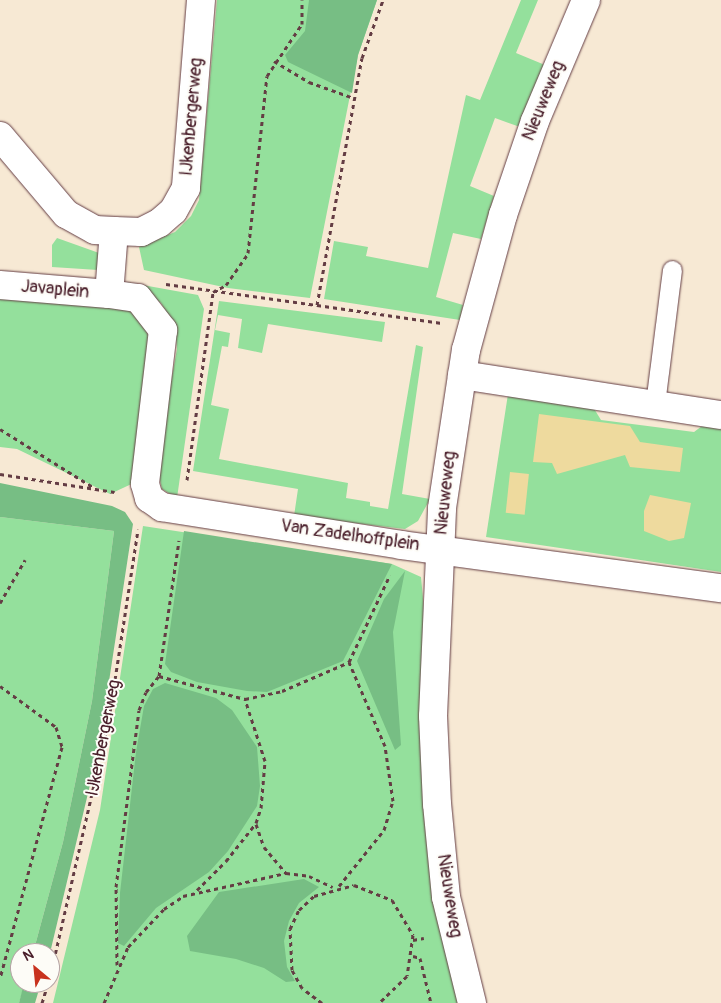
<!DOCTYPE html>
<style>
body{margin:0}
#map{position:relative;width:721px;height:1003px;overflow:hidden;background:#f7e9d4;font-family:Pangolin,sans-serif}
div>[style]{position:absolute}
.green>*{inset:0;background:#94e09c}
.forest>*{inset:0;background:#77be84}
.sand>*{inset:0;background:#eeda9e;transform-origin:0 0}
.path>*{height:3px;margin-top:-1.5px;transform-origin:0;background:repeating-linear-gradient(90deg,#643d44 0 4px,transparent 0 8px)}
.roads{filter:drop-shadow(0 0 1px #643d44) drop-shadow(0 0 1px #643d44)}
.lane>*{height:19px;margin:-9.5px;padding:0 9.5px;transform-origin:9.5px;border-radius:9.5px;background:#fff}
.street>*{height:28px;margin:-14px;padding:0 14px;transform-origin:14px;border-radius:14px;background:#fff}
span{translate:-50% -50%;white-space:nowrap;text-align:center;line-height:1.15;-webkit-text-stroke:4px #fdfcf7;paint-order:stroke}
.street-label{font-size:18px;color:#4a1f2b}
.north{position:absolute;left:10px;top:943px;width:50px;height:50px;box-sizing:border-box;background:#fdfcf7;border:1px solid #b5a4a5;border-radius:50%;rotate:332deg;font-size:14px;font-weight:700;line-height:20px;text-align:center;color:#4a1f2b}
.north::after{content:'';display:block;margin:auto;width:18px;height:22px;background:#c8321e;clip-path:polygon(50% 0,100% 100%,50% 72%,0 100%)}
</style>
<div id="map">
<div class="green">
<div style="clip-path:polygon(217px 0,377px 0,358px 55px,310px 298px,228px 288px,144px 270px,139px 247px,175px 232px,191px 216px,199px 200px)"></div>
<div style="clip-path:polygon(521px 0,538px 0,516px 53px,545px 65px,520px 127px,495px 118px,470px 186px,494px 196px,481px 239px,453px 233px,436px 297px,463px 305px,460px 320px,324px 299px,334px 241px,368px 247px,366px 256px,428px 268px,466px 95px,480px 100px)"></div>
<div style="clip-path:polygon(57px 238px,99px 253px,98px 270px,52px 267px,52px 245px)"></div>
<div style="clip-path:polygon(126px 282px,198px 295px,204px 309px,177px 498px,162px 489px,156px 464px,177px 349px,175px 328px,161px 303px)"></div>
<div style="clip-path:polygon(0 293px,130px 309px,145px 325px,152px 349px,138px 481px,110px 494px,17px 449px,0 447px)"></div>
<div style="clip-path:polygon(219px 301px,385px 322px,382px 342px,268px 324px,262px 353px,238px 348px,242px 319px,218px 315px,215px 330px,230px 333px,228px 347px,222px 346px,211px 405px,229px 409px,219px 459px,348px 483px,346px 498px,370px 502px,370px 506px,388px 509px,416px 345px,423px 347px,402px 494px,430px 499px,418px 521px,405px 529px,294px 516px,298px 489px,193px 471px)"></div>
<div style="clip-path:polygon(508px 394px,593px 407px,601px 420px,694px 432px,706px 423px,721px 426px,721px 572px,486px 537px)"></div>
<div style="clip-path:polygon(0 517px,114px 531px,92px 701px,63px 842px,33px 953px,20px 953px,20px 983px,25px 983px,19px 1003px,0 1003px)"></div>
<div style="clip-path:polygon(143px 526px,392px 564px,421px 577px,461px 1003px,53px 1003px,100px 810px)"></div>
</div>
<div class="forest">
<div style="clip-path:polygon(309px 0,377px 0,358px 55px,352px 93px,288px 62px,285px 55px,305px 31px)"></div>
<div style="clip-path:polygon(0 483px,112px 506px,125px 512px,133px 524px,99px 747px,50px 953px,33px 953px,63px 842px,92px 701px,114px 531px,0 517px)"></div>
<div style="clip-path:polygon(184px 531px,392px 564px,343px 661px,267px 692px,247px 691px,197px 682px,171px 672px,165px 664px)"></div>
<div style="clip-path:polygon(405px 571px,393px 632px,401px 745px,395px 750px,357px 661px,384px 599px)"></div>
<div style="clip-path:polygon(165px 683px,216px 698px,232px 710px,257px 747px,260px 786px,257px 806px,228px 851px,209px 872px,156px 908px,124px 946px,118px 943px,120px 893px,136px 752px,144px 706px,153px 689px)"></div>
<div style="clip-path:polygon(304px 879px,319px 887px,299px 903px,289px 921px,284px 941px,287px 967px,295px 981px,286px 982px,264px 968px,236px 959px,190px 951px,187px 936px,219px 892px)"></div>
<div style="clip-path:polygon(24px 983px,41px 983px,35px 1003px,19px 1003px)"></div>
</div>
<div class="sand">
<div style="clip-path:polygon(539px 414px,630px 426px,640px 442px,683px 448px,680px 472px,630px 467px,625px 455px,557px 474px,552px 463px,533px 462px)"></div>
<div style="left:510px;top:472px;width:19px;height:41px;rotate:6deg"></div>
<div style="clip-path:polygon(650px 495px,691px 503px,684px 538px,669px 541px,644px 531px,644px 511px)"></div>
</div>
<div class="path">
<div style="left:274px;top:61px;width:41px;rotate:31deg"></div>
<div style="left:309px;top:82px;width:48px;rotate:19.6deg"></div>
<div style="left:166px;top:284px;width:152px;rotate:7.9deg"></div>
<div style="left:317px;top:305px;width:251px;rotate:-79.7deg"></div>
<div style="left:362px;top:58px;width:62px;rotate:-70.1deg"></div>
<div style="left:317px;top:305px;width:126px;rotate:8.2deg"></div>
<div style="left:0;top:429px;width:113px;rotate:32deg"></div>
<div style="left:0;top:474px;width:116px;rotate:8.9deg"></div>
<div style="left:187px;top:480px;width:190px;rotate:-82.1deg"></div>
<div style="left:213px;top:292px;width:15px;rotate:-28deg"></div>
<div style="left:226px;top:285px;width:39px;rotate:-55deg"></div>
<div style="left:248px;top:253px;width:178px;rotate:-83.9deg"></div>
<div style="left:267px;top:76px;width:63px;rotate:-56.1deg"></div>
<div style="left:302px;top:24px;width:24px;rotate:-90deg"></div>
<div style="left:0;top:603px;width:50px;rotate:-59.8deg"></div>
<div style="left:159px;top:676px;width:137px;rotate:-81.6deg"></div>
<div style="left:0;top:686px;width:69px;rotate:36.2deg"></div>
<div style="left:56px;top:727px;width:21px;rotate:73deg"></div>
<div style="left:62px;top:747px;width:239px;rotate:105deg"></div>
<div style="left:256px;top:824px;width:24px;rotate:71deg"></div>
<div style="left:264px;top:847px;width:34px;rotate:50deg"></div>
<div style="left:339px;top:886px;width:72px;rotate:-51.2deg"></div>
<div style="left:384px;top:830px;width:30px;rotate:-73deg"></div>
<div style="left:393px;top:801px;width:56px;rotate:-98.3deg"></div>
<div style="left:385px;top:746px;width:91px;rotate:-113.2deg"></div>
<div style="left:349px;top:662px;width:96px;rotate:-64.8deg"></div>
<div style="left:197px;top:890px;width:41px;rotate:-45deg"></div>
<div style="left:226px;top:861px;width:48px;rotate:-51.7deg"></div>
<div style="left:256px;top:823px;width:16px;rotate:-72deg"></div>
<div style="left:261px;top:808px;width:47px;rotate:-85.1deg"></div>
<div style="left:265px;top:761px;width:65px;rotate:-107.9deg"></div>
<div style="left:413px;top:940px;width:11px;rotate:-10deg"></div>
<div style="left:413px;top:956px;width:7px;rotate:16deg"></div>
<div style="left:420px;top:958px;width:46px;rotate:76.3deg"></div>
<div style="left:117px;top:965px;width:78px;rotate:-90.7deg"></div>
<div style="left:116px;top:887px;width:178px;rotate:-82.6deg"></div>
<div style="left:139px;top:710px;width:19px;rotate:-69deg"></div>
<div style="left:146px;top:692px;width:21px;rotate:-51deg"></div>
<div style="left:159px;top:676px;width:89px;rotate:15deg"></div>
<div style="left:245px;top:699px;width:38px;rotate:-12deg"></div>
<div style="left:282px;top:691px;width:73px;rotate:-23.4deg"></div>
<div style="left:50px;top:977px;width:265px;rotate:-77.1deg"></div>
<div style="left:109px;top:719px;width:192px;rotate:-81.3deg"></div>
<div style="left:42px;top:1003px;width:21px;rotate:-73deg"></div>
<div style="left:104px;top:1003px;width:61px;rotate:-66.8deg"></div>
<div style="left:128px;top:947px;width:52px;rotate:-46.5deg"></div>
<div style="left:164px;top:909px;width:23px;rotate:-34deg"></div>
<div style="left:183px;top:896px;width:106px;rotate:-12.6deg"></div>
<div style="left:286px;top:873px;width:23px;rotate:7deg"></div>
<div style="left:309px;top:876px;width:26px;rotate:25deg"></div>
<div style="left:322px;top:1003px;width:25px;rotate:-143deg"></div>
<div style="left:302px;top:988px;width:21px;rotate:-119deg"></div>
<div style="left:292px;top:970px;width:41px;rotate:-92.8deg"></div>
<div style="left:290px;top:929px;width:21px;rotate:-65deg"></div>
<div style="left:299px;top:910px;width:21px;rotate:-43deg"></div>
<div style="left:314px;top:896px;width:41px;rotate:-15.4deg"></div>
<div style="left:354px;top:885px;width:41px;rotate:21.5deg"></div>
<div style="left:392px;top:900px;width:41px;rotate:59deg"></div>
<div style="left:413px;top:935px;width:41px;rotate:98.3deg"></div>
<div style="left:407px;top:976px;width:39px;rotate:136deg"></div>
</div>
<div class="roads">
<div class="lane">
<div style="left:655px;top:404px;width:135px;rotate:-82.8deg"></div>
</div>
<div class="street">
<div style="left:201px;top:0;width:189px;rotate:94.6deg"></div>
<div style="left:186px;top:188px;width:26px;rotate:119deg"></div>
<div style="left:173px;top:211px;width:18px;rotate:139deg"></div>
<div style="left:159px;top:223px;width:20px;rotate:153deg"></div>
<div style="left:141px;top:232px;width:27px;rotate:-178deg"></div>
<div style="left:114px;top:231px;width:63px;rotate:94.5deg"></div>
<div style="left:109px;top:294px;width:29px;rotate:8deg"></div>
<div style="left:138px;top:298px;width:41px;rotate:52deg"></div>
<div style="left:163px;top:330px;width:155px;rotate:96.7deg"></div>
<div style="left:145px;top:484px;width:15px;rotate:74deg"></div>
<div style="left:149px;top:498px;width:16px;rotate:35deg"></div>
<div style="left:162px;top:507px;width:242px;rotate:9deg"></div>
<div style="left:401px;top:545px;width:323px;rotate:7.7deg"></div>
<div style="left:0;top:136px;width:102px;rotate:49.8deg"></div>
<div style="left:66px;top:214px;width:33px;rotate:29deg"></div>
<div style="left:95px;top:230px;width:19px;rotate:3deg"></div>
<div style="left:0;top:285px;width:109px;rotate:4.7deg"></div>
<div style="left:462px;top:375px;width:262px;rotate:8.8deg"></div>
<div style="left:472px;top:1003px;width:109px;rotate:-103.8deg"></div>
<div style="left:446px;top:897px;width:93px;rotate:-95.5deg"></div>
<div style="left:437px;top:804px;width:88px;rotate:-92.6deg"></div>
<div style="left:433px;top:716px;width:208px;rotate:-87.5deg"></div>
<div style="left:442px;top:508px;width:160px;rotate:-81.4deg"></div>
<div style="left:466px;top:350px;width:140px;rotate:-74.7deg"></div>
<div style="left:503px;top:215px;width:99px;rotate:-71.2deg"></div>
<div style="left:535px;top:121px;width:131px;rotate:-67.1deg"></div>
</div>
</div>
<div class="street-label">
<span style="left:544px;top:101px;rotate:-68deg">Nieuweweg</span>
<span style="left:192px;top:117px;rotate:-85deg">IJkenbergerweg</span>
<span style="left:55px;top:290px;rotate:5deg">Javaplein</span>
<span style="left:446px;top:493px;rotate:-84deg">Nieuweweg</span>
<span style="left:350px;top:536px;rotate:8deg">Van Zadelhoffplein</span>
<span style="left:104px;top:738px;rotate:-79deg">IJkenbergerweg</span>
<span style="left:449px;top:896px;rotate:81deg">Nieuweweg</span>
</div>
<div class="north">N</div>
</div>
